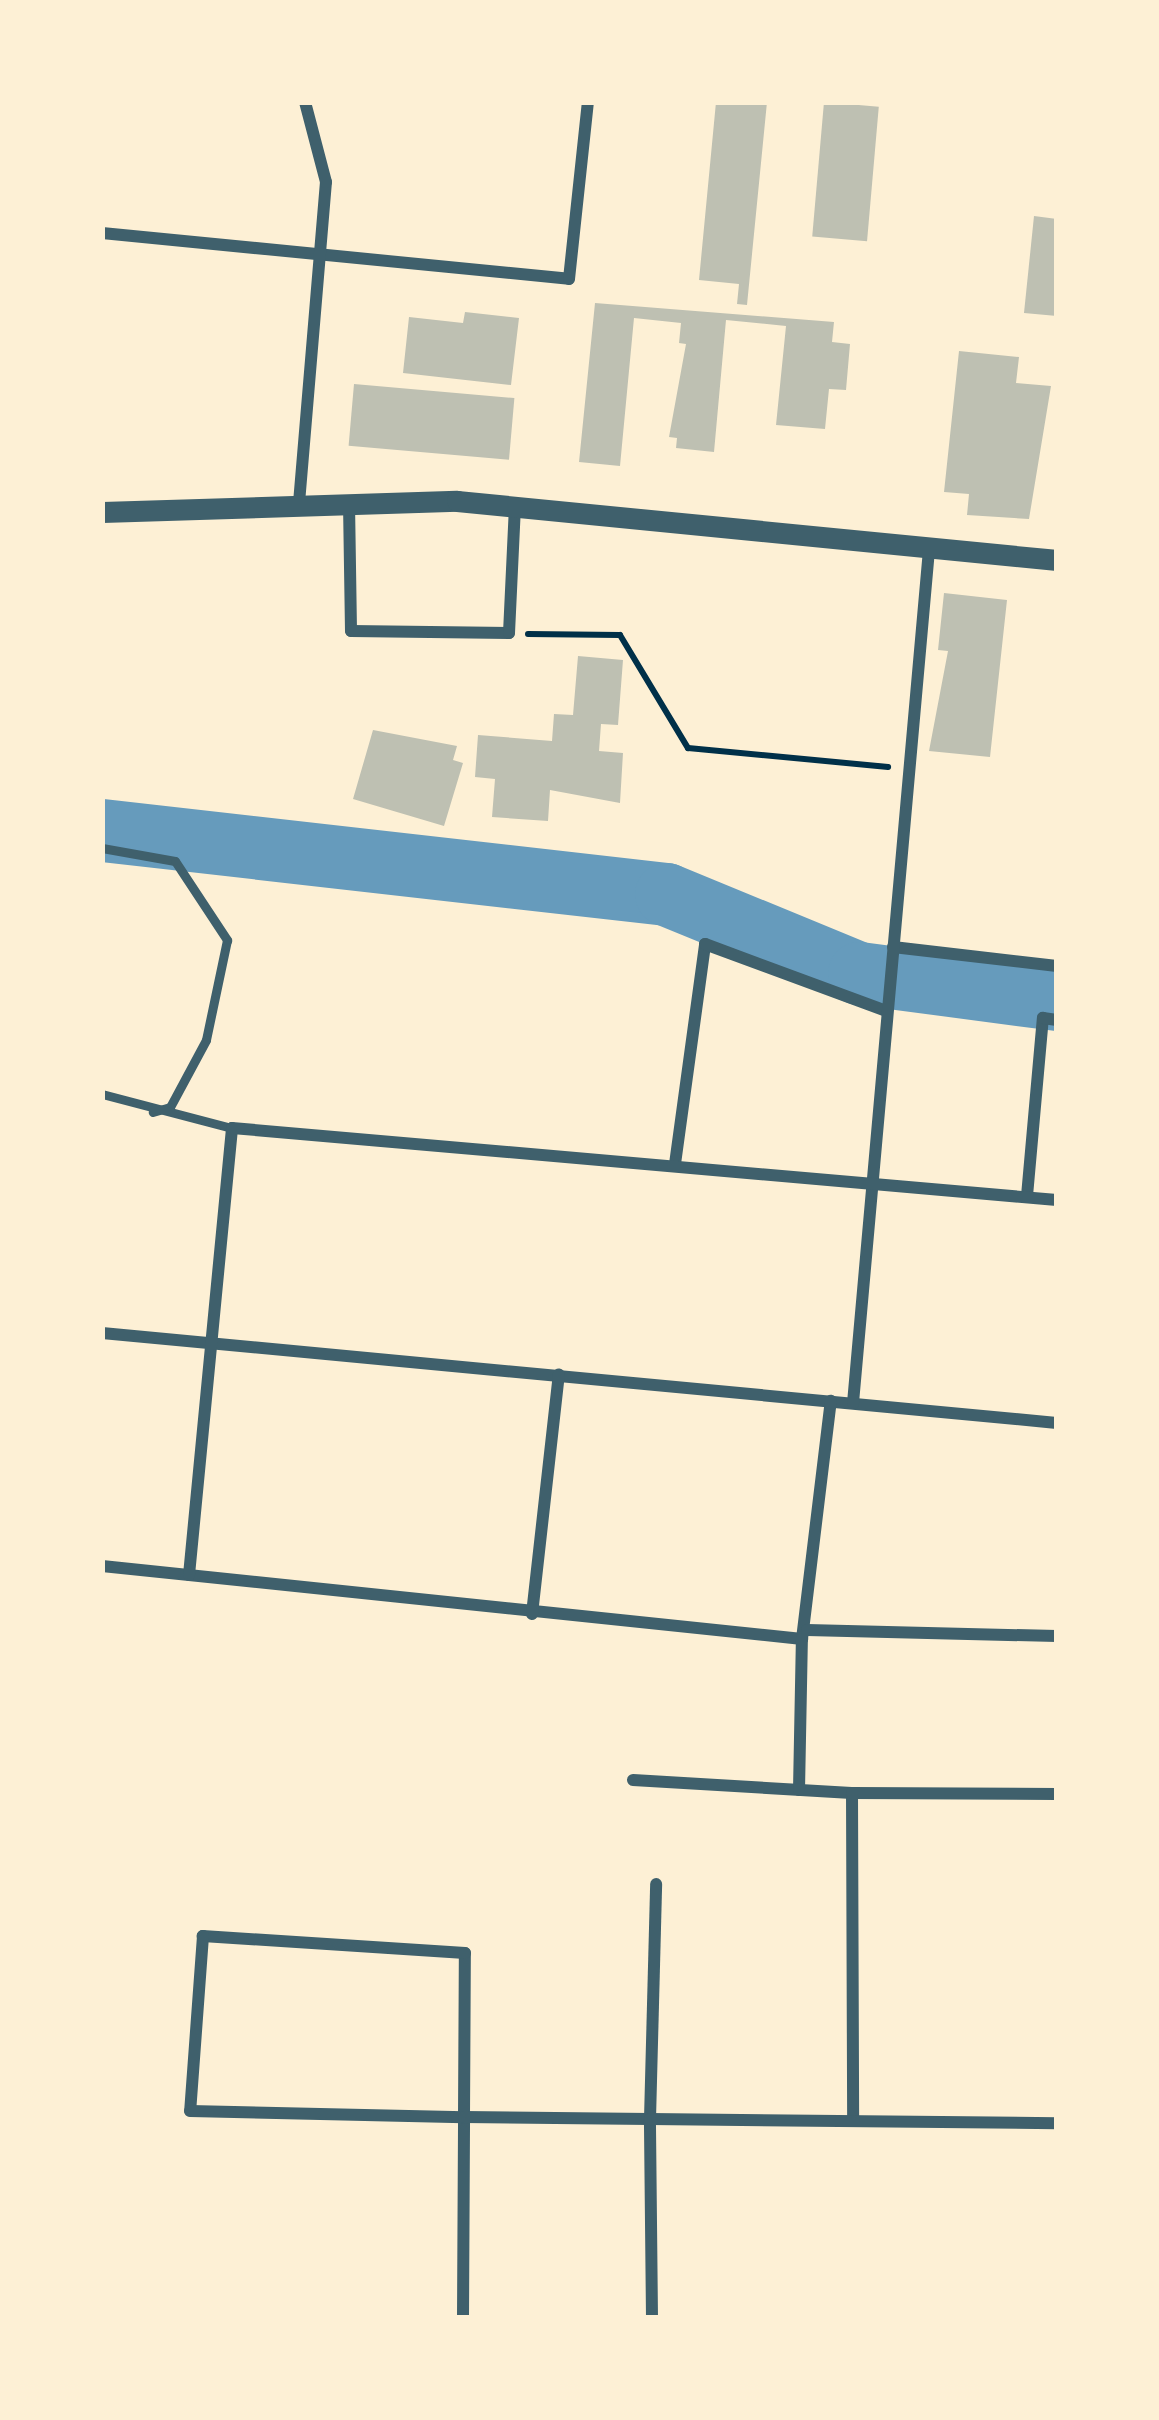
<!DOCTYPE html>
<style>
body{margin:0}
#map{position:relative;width:1159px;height:2420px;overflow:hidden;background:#fdf0d5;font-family:Spectral,serif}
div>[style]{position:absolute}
.river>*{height:63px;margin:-31.5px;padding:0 31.5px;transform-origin:31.5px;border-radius:31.5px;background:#669bbc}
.building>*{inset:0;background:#bec0b2;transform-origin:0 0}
.path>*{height:6px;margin:-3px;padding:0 3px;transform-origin:3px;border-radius:3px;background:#003049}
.service>*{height:9px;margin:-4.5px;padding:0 4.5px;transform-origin:4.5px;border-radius:4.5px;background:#3f606c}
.minor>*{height:12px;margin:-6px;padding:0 6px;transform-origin:6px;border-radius:6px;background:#3f606c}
.tertiary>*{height:21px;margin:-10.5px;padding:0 10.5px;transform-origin:10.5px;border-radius:10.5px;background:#3f606c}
span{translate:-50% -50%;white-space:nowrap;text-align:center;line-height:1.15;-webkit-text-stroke:9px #fdf0d5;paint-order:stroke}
.frame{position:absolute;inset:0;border:105px solid #fdf0d5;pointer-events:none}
</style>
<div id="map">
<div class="river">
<div style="left:102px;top:830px;width:568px;rotate:6.47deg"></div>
<div style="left:666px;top:894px;width:209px;rotate:22.3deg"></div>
<div style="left:859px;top:973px;width:200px;rotate:7.5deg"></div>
</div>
<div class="building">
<div style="clip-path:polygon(716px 102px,767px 102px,747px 305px,737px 304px,739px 284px,699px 280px)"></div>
<div style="left:824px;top:102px;width:55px;height:135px;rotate:5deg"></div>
<div style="clip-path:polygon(1034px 216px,1057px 219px,1057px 316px,1024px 313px)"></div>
<div style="clip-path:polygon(595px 303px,834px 322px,832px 342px,850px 344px,846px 390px,829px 389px,825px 429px,776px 425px,786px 326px,726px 320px,714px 452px,676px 448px,677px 438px,669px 437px,686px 344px,679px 343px,681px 323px,634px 318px,620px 466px,579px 462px)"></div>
<div style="clip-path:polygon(465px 312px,519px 318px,511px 385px,403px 373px,409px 317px,463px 323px)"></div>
<div style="clip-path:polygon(959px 351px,1019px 357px,1016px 383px,1051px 386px,1029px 519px,967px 515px,969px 494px,944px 492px)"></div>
<div style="left:354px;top:384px;width:161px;height:62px;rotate:5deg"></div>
<div style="clip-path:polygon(944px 593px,1007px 600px,990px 757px,929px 751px,948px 651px,938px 650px)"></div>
<div style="clip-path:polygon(578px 656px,623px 660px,618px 725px,601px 724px,599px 751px,623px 753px,620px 803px,550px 790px,548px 821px,492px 817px,495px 779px,475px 777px,478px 735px,552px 741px,554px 714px,573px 715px)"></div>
<div style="clip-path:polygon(373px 730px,457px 746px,453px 760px,463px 763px,444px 826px,353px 799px)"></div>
</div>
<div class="path">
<div style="left:528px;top:634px;width:92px;rotate:0.6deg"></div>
<div style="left:620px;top:635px;width:132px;rotate:59deg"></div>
<div style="left:688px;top:748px;width:201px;rotate:5.4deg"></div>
</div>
<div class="service">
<div style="left:102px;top:848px;width:74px;rotate:10.1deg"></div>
<div style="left:175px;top:861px;width:95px;rotate:56.6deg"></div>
<div style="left:227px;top:940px;width:102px;rotate:101.9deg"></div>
<div style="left:206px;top:1040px;width:76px;rotate:118.2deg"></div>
<div style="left:170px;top:1107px;width:18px;rotate:164deg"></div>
<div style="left:102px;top:1094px;width:134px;rotate:14.7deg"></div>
</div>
<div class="minor">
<div style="left:102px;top:233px;width:469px;rotate:5.6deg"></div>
<div style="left:569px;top:279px;width:178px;rotate:-83.9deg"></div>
<div style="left:299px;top:503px;width:322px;rotate:-85.2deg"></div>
<div style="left:326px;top:182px;width:83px;rotate:-104.7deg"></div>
<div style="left:349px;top:503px;width:128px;rotate:89.1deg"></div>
<div style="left:351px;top:631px;width:158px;rotate:0.7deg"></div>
<div style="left:509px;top:633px;width:126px;rotate:-87.3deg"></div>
<div style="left:893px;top:947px;width:165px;rotate:6.6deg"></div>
<div style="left:675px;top:1164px;width:222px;rotate:-82.2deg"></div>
<div style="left:705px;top:944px;width:193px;rotate:20.3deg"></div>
<div style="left:1027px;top:1196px;width:179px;rotate:-84.9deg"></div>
<div style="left:1043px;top:1018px;width:14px;rotate:8deg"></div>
<div style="left:102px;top:1333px;width:959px;rotate:5.38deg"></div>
<div style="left:853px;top:1403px;width:857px;rotate:-84.91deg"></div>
<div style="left:102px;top:1566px;width:704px;rotate:5.95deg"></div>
<div style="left:802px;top:1639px;width:240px;rotate:-83.1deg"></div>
<div style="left:189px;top:1575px;width:449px;rotate:-84.5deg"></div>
<div style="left:232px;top:1128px;width:828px;rotate:4.99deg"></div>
<div style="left:532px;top:1614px;width:241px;rotate:-83.6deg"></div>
<div style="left:807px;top:1630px;width:250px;rotate:1.4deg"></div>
<div style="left:633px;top:1780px;width:219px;rotate:3.4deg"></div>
<div style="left:852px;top:1793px;width:328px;rotate:89.8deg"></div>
<div style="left:799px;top:1790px;width:151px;rotate:-88.9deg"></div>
<div style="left:852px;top:1793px;width:205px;rotate:0.3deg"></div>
<div style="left:463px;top:2318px;width:201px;rotate:-89.7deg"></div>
<div style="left:464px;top:2117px;width:164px;rotate:-89.7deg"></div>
<div style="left:465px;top:1953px;width:263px;rotate:-176.3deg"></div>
<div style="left:203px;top:1936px;width:175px;rotate:94.2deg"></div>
<div style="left:190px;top:2111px;width:274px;rotate:1.3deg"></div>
<div style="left:464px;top:2117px;width:186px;rotate:0.6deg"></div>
<div style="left:650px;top:2119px;width:235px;rotate:-88.5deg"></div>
<div style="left:652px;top:2318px;width:199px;rotate:-90.6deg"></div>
<div style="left:650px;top:2119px;width:407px;rotate:0.6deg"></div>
</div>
<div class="tertiary">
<div style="left:102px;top:512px;width:355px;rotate:-1.8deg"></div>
<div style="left:457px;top:501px;width:603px;rotate:5.62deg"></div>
</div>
<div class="frame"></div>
</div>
